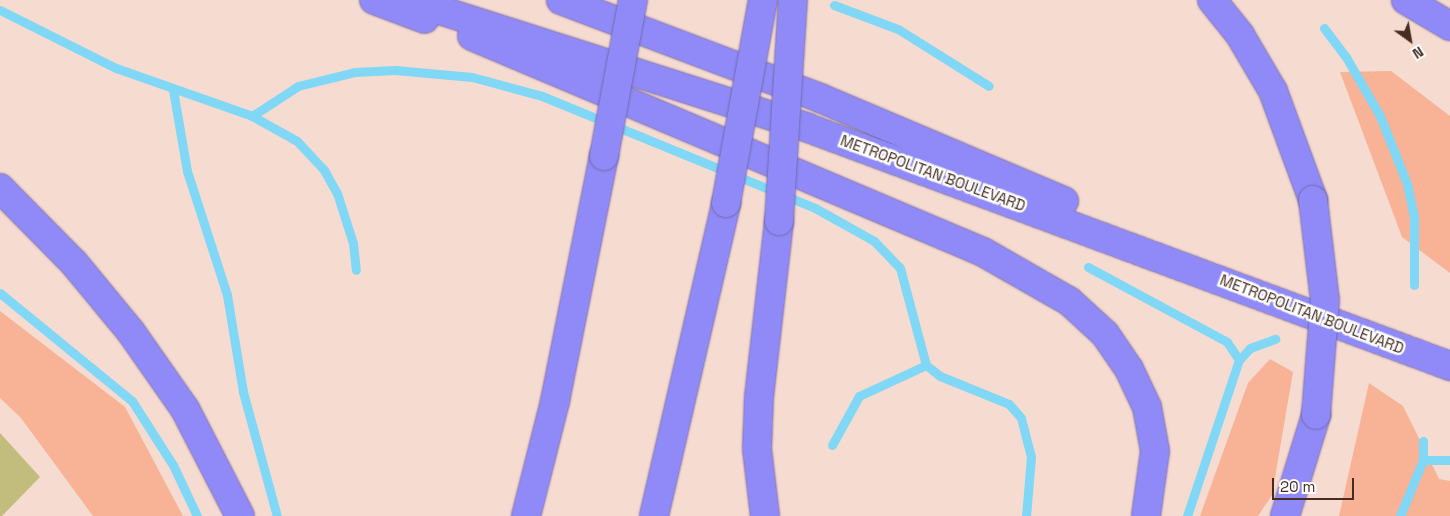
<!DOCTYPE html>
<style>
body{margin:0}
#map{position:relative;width:1450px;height:516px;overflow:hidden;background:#f6dbd0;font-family:"Space Grotesk",sans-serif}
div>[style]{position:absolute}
.green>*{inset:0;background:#f8b295}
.stream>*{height:9px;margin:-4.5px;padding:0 4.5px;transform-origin:4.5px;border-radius:4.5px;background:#81d7f6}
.building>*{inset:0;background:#c3bd7d}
.roads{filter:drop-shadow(0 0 1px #7569ac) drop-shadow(0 0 1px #7569ac)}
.motorway>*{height:28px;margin:-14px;padding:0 14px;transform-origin:14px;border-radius:14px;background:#8f8af7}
.bridges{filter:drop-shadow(0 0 1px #7569ac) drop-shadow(0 0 1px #7569ac)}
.motorway-bridge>*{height:28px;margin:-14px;padding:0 14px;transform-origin:14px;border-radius:14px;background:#8f8af7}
span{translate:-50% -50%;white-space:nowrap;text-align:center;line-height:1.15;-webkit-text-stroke:5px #fff;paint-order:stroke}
.street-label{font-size:15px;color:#462c22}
.north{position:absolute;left:1385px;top:15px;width:50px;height:50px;-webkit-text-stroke:4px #fff;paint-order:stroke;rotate:148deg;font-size:14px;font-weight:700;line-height:20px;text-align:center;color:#462c22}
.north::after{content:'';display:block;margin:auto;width:18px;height:22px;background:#462c22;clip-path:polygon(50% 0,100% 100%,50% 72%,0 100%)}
.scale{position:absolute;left:1272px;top:478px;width:82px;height:22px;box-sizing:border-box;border:2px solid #462c22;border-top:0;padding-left:6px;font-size:15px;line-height:18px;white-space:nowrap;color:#462c22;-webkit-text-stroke:4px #fff;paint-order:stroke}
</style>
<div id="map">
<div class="green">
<div style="clip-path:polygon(1391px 71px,1450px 116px,1450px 273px,1402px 237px,1340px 72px)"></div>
<div style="clip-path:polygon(0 311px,125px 407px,183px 516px,93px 516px,21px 418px,0 398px)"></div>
<div style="clip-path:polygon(1270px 359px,1293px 372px,1272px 495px,1258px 516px,1200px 516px,1248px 383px)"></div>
<div style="clip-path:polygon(1369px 383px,1403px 406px,1439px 479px,1450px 481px,1450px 516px,1339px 516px)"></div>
</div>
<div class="stream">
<div style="left:834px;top:5px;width:68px;rotate:20.6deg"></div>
<div style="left:898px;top:29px;width:107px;rotate:32.1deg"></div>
<div style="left:0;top:10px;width:130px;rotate:26.6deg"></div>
<div style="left:116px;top:68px;width:144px;rotate:19.4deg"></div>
<div style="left:252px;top:116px;width:51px;rotate:29.1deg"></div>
<div style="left:297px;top:141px;width:40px;rotate:47deg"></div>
<div style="left:324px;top:170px;width:26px;rotate:61deg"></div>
<div style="left:337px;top:193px;width:52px;rotate:72.3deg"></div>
<div style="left:353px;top:243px;width:27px;rotate:84deg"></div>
<div style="left:1324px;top:28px;width:36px;rotate:53deg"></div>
<div style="left:1346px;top:57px;width:68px;rotate:60deg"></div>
<div style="left:1380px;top:116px;width:73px;rotate:68.3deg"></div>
<div style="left:1407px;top:184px;width:35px;rotate:78deg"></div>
<div style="left:1414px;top:218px;width:67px;rotate:90deg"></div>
<div style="left:173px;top:90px;width:82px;rotate:80.2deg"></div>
<div style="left:187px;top:171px;width:130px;rotate:72.1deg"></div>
<div style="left:227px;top:295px;width:98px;rotate:80.6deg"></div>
<div style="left:243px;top:392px;width:129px;rotate:74.7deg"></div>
<div style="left:252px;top:116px;width:55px;rotate:-33.1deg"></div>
<div style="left:298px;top:86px;width:59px;rotate:-13.8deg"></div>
<div style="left:355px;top:72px;width:40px;rotate:-2.9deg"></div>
<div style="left:395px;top:70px;width:77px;rotate:5.2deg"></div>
<div style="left:472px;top:77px;width:73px;rotate:15.2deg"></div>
<div style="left:542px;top:96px;width:295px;rotate:22.3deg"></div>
<div style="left:815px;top:208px;width:68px;rotate:29.2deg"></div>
<div style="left:874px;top:241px;width:37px;rotate:46deg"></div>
<div style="left:900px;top:268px;width:100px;rotate:75deg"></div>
<div style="left:926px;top:365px;width:18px;rotate:38deg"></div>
<div style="left:940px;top:376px;width:74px;rotate:22.1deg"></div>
<div style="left:1009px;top:404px;width:18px;rotate:49deg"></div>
<div style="left:1021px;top:418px;width:40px;rotate:75.6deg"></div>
<div style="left:1031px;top:457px;width:59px;rotate:94.8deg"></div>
<div style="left:1088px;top:267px;width:158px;rotate:28.3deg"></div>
<div style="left:1227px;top:342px;width:22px;rotate:56deg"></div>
<div style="left:0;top:293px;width:171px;rotate:39.3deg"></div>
<div style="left:132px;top:401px;width:76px;rotate:57.4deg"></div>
<div style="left:173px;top:465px;width:56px;rotate:64.8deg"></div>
<div style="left:832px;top:445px;width:56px;rotate:-61.1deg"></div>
<div style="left:859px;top:396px;width:74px;rotate:-24.8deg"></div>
<div style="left:1423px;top:460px;width:27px"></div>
<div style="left:1187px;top:516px;width:164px;rotate:-71.6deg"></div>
<div style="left:1239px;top:360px;width:16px;rotate:-47deg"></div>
<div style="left:1250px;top:348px;width:27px;rotate:-20deg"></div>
<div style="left:1400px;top:516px;width:61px;rotate:-67.7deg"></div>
<div style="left:1423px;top:460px;width:19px;rotate:-90deg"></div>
</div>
<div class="building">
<div style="clip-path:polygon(0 433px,40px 477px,2px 516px,0 516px)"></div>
</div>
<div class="roads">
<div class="motorway">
<div style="left:374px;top:0;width:54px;rotate:20.4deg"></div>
<div style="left:408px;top:0;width:420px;rotate:17.7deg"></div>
<div style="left:808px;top:128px;width:685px;rotate:20.34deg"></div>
<div style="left:561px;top:0;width:277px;rotate:20.7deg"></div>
<div style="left:820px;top:98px;width:265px;rotate:22.9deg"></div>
<div style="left:1212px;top:0;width:45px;rotate:51.3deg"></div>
<div style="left:1240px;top:35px;width:65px;rotate:59.5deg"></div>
<div style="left:1273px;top:91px;width:116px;rotate:69.8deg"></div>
<div style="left:1406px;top:0;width:51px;rotate:30.6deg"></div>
<div style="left:472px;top:36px;width:555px;rotate:22.91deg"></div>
<div style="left:983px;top:252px;width:99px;rotate:29.7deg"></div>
<div style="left:1069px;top:301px;width:49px;rotate:42.5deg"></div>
<div style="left:1105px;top:334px;width:42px;rotate:55.6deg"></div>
<div style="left:1129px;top:369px;width:42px;rotate:64.7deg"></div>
<div style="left:1147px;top:407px;width:45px;rotate:79.7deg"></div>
<div style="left:1155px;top:451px;width:66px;rotate:97.9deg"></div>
<div style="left:0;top:188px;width:105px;rotate:45.4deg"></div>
<div style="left:74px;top:263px;width:89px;rotate:50.4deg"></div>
<div style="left:131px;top:332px;width:94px;rotate:55deg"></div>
<div style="left:185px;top:409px;width:120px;rotate:62.8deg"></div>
<div style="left:526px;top:516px;width:119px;rotate:-75.8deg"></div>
<div style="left:555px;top:401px;width:250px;rotate:-78.7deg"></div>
<div style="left:654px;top:516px;width:321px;rotate:-77deg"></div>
<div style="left:765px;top:516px;width:67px;rotate:-96.8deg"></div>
<div style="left:757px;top:449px;width:52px;rotate:-87.8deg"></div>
<div style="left:759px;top:397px;width:177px;rotate:-83.5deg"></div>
<div style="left:1285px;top:516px;width:106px;rotate:-72.9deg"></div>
</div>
</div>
<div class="bridges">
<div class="motorway-bridge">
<div style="left:604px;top:156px;width:159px;rotate:-79.5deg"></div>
<div style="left:1313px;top:200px;width:101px;rotate:83.2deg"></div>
<div style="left:1325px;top:300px;width:115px;rotate:94.5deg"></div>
<div style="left:726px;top:203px;width:206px;rotate:-79.7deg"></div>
<div style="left:779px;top:221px;width:221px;rotate:-86.4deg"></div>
</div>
</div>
<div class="street-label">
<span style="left:933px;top:173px;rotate:20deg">METROPOLITAN BOULEVARD</span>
<span style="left:1312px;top:314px;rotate:21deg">METROPOLITAN BOULEVARD</span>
</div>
<div class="north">N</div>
<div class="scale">20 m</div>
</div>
